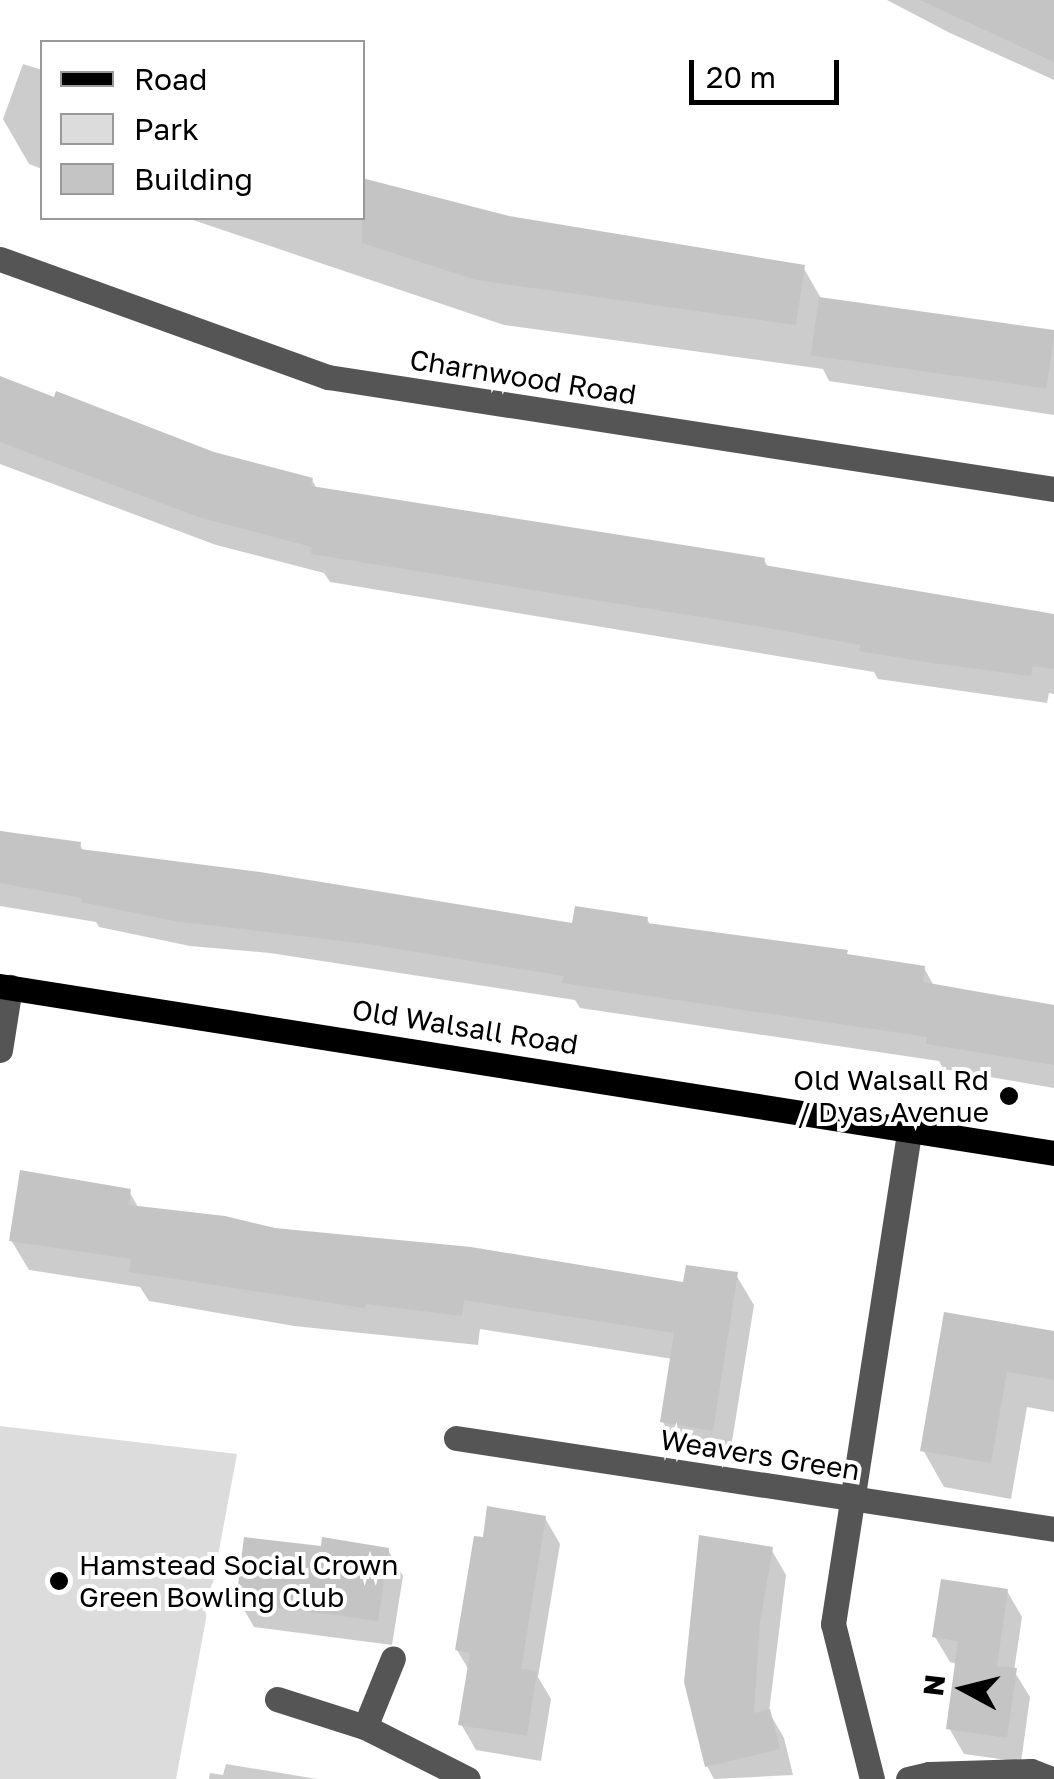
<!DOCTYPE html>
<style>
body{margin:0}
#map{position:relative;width:1054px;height:1779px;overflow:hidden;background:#fff;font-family:"Golos Text",sans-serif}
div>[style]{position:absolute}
.green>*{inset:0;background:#dcdcdc}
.shadow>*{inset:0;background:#0003}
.building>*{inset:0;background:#c4c4c4;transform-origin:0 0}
.minor>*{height:25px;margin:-12.5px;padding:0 12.5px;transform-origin:12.5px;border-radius:12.5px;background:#555}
.major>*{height:25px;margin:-12.5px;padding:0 12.5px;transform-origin:12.5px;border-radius:12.5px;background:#000}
.dots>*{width:28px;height:28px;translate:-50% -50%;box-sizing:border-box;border:5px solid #fff;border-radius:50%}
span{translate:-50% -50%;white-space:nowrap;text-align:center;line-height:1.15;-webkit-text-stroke:8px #fff;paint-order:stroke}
.street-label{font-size:28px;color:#000}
.poi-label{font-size:28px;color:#000}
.right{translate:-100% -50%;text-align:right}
.left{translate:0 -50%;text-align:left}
.legend{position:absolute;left:40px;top:40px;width:325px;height:180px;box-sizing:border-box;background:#fff;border:2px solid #999;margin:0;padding:12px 18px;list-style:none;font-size:30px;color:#000}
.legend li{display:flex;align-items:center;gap:20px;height:50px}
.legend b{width:50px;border:2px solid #999}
.north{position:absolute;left:914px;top:1639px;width:100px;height:100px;-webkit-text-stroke:8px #fff;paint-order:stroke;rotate:277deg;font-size:28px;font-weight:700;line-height:40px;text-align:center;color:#000}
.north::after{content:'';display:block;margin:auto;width:35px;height:45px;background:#000;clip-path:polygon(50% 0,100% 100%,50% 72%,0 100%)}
.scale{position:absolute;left:689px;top:60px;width:150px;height:45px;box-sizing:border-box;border:5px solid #000;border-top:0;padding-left:12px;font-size:30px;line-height:35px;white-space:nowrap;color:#000;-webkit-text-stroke:8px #fff;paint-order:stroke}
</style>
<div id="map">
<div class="green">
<div style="clip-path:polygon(0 1426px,237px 1454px,176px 1779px,0 1779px)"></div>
</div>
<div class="shadow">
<div style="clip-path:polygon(887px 0,1054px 0,1054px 80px,950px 33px)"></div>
<div style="clip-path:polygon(23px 64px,42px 70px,42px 169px,29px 164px,3px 119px)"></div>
<div style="clip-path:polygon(187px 218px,508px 218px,803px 267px,822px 300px,1054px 334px,1054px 415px,829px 381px,823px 369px,504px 325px)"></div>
<div style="clip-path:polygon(0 379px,213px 455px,312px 480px,317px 489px,764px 560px,769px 569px,1054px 616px,1054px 694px,1049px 693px,1047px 703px,878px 679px,874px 672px,330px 582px,324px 573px,216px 545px,0 464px)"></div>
<div style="clip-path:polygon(0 831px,80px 845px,84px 852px,574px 926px,647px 919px,651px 926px,924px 968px,934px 986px,1054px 1007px,1054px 1088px,943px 1069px,939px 1061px,580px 1008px,575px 1000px,270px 953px,190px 946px,99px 927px,96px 922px,0 906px)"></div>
<div style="clip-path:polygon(129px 1191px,139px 1209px,275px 1230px,685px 1284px,736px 1275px,754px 1305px,729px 1460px,680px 1452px,663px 1422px,673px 1359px,480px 1329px,478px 1345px,294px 1326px,149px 1301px,140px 1287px,29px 1270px,11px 1240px)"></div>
<div style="clip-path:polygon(946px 1315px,1054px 1334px,1054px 1412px,1027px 1407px,1011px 1499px,944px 1487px,923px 1450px)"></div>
<div style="clip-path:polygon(545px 1518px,560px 1544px,538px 1677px,551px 1699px,541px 1761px,476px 1750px,461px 1724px,470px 1672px,457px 1650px,485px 1540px)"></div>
<div style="clip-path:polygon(323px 1548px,388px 1550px,403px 1576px,392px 1645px,254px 1627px,239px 1601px)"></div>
<div style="clip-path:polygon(771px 1549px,786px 1575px,769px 1712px,784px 1738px,793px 1775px,714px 1779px,707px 1766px)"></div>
<div style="clip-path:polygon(1007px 1591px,1022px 1617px,1014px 1671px,1030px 1697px,1021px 1762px,964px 1754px,949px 1728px,957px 1664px,950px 1662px,935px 1637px)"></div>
<div style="clip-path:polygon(226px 1764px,317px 1779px,209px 1779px,210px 1773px,223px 1775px)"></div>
</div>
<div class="building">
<div style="clip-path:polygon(920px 0,1054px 0,1054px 62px)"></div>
<div style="clip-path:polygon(362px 178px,509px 216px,805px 265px,796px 325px,476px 280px,362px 243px)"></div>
<div style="left:819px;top:297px;width:238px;height:59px;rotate:8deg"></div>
<div style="clip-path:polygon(0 376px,54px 397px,56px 391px,214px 452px,313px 478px,311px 486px,765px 558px,764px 565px,1054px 614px,1054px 669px,1033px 666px,1031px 676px,939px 664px,859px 651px,860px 645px,768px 628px,311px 554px,312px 547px,198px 517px,0 442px)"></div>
<div style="clip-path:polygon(0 831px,81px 842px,80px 849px,260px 872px,572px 923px,575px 906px,648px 917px,647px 923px,848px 950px,847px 954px,925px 966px,923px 982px,1054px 1005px,1054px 1065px,926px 1044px,927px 1037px,562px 983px,564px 976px,367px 944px,174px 921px,81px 902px,82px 898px,0 883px)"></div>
<div style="clip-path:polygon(20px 1170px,131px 1189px,129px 1205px,225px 1216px,275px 1228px,471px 1247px,683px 1282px,686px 1265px,738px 1272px,713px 1431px,660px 1422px,674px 1333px,464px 1300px,462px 1316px,366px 1304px,365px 1308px,129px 1272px,131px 1259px,9px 1241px)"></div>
<div style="clip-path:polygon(944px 1312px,1054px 1331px,1054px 1380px,1007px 1372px,991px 1463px,920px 1451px)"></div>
<div style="clip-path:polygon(487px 1506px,546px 1516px,521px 1669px,537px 1671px,527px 1736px,458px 1725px,470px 1653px,455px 1650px,474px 1536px,483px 1537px)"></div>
<div style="clip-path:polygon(699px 1535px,773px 1547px,760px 1622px,754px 1713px,770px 1709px,780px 1749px,705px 1767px,684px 1682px)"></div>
<div style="clip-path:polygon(244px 1537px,321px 1546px,322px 1537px,389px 1548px,378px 1621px,236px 1602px)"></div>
<div style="clip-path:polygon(941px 1579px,1008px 1589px,997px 1666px,1017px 1668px,1007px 1738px,946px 1729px,958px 1641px,932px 1637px)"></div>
</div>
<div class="minor">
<div style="left:0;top:259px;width:349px;rotate:19.8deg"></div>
<div style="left:328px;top:377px;width:735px;rotate:8.77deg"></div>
<div style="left:0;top:1050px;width:64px;rotate:-81deg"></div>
<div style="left:456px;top:1438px;width:605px;rotate:8.65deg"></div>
<div style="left:277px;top:1699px;width:92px;rotate:17.7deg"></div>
<div style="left:365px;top:1727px;width:115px;rotate:26.8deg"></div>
<div style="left:365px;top:1727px;width:74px;rotate:-67.9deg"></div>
<div style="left:872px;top:1779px;width:160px;rotate:-104.1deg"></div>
<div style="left:833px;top:1624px;width:499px;rotate:-81.2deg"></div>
<div style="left:908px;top:1779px;width:22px;rotate:-13deg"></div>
<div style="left:929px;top:1774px;width:102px;rotate:-1.7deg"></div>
<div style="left:1031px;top:1771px;width:22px;rotate:21deg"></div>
</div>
<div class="major">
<div style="left:0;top:986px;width:1067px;rotate:9deg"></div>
</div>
<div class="dots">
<div style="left:1009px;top:1096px;background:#000"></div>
<div style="left:59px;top:1581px;background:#000"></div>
</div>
<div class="street-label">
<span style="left:523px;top:377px;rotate:9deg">Charnwood Road</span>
<span style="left:465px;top:1027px;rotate:9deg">Old Walsall Road</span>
<span style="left:760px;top:1455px;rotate:9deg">Weavers Green</span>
</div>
<div class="poi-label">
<span class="right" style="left:989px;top:1096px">Old Walsall Rd<br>/ Dyas Avenue</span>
<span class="left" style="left:79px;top:1581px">Hamstead Social Crown<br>Green Bowling Club</span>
</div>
<ul class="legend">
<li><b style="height:12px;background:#000"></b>Road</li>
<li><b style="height:28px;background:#dcdcdc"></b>Park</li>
<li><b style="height:28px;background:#c4c4c4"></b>Building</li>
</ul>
<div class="north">N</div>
<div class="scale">20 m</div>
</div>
